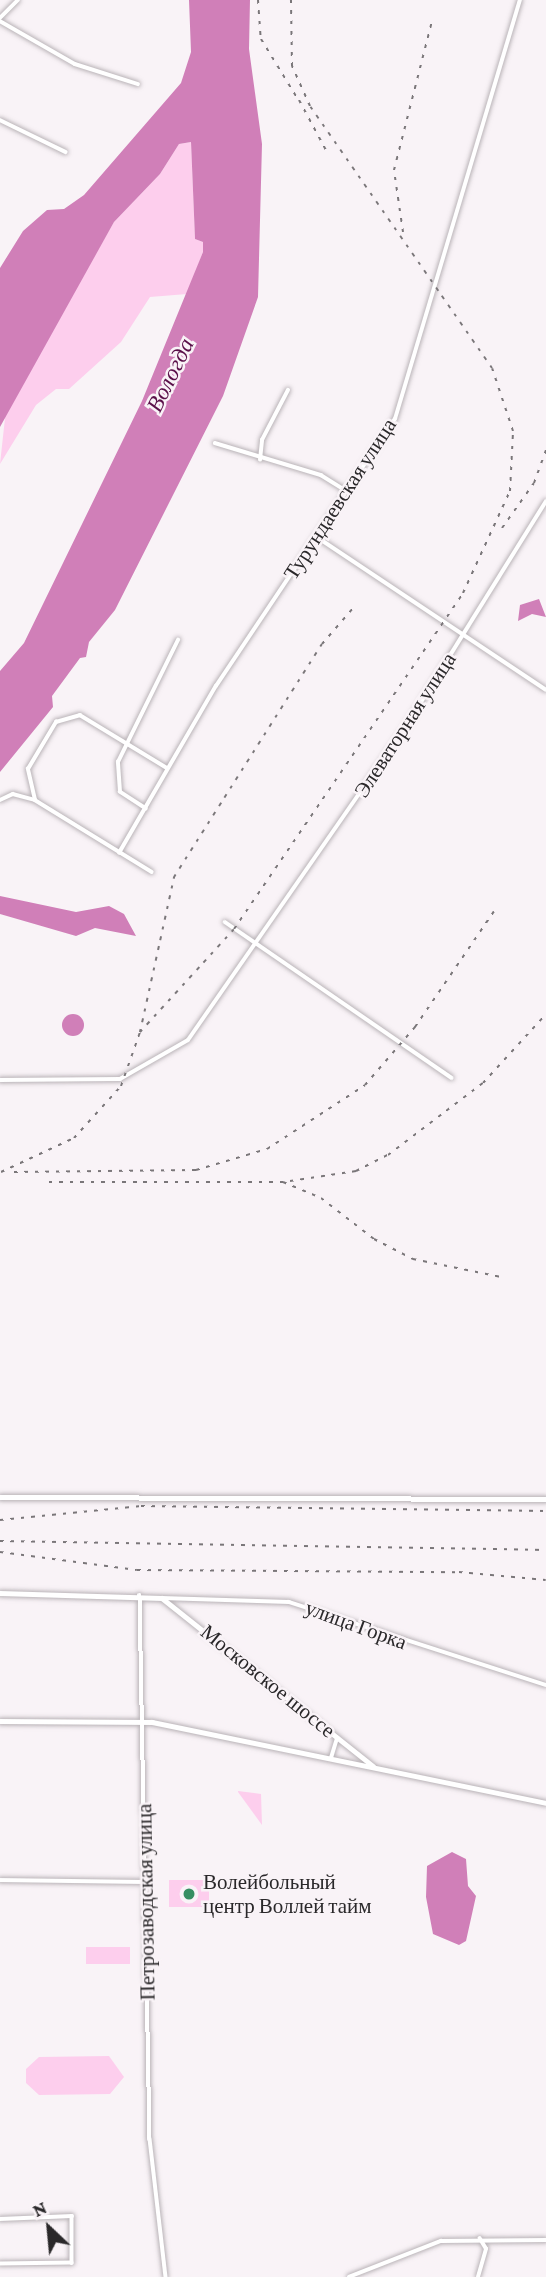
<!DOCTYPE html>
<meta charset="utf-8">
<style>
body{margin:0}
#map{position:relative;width:546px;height:2277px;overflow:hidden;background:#f9f3f7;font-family:"Crimson Pro",serif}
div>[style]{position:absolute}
.green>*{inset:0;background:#fdceed;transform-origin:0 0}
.water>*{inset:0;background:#d07fb8}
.round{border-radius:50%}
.roads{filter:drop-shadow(0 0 2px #b9b3b7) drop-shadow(0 0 2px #b9b3b7)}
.street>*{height:3.5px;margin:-1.75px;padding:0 1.75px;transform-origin:1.75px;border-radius:1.75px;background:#fff}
.secondary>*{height:4.5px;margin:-2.25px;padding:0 2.25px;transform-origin:2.25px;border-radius:2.25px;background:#fff}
.rail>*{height:2px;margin-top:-1px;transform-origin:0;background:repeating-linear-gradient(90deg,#7a7679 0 3.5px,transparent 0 10.5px)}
.dots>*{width:19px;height:19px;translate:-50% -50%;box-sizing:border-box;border:4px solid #f9f3f7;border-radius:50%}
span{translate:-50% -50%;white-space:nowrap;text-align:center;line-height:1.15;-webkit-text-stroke:5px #f9f3f7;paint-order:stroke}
.street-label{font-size:21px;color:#2a282a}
.poi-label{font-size:21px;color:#2a282a}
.left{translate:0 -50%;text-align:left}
.water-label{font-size:23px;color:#5a1049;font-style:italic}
.north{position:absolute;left:14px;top:2193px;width:70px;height:70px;-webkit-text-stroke:5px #f9f3f7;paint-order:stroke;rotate:334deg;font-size:19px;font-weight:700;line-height:28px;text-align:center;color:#2a282a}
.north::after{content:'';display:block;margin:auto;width:24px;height:32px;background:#2a282a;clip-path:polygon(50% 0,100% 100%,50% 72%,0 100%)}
</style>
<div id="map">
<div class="green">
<div style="clip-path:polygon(191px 142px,195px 239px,203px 242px,203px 252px,187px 294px,150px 297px,121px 342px,69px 389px,56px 389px,36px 405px,0 464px,6px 409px,114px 222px,160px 174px,179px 144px)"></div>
<div style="clip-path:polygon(238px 1791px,261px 1794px,262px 1825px,238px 1792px)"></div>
<div style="left:169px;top:1880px;width:40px;height:27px"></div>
<div style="left:130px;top:1947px;width:17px;height:44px;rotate:90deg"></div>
<div style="clip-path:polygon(109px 2056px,124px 2077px,110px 2094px,39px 2095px,26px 2083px,26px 2069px,39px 2057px)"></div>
</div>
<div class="water">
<div style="clip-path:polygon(189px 0,250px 0,249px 49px,262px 144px,258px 297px,223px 396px,115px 610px,89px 642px,86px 657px,80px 658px,52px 696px,53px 707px,0 772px,0 671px,24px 643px,142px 401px,203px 252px,203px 242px,195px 239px,191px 142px,179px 144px,160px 174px,114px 222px,0 427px,0 268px,23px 231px,47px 210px,64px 209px,84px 195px,181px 83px,191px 52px)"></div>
<div style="clip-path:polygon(539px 599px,546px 617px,532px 614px,518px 621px,520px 605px)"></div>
<div style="clip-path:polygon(0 896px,76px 912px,109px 906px,124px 914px,136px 936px,95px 928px,76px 936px,0 914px)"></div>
<div class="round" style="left:62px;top:1014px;width:22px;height:22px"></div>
<div style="clip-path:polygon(452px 1852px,466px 1859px,468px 1886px,476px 1896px,466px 1941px,459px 1945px,433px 1934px,426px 1897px,427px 1866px)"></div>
</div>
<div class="roads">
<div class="street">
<div style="left:0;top:18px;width:25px;rotate:-45deg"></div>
<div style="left:0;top:21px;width:86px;rotate:29.8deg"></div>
<div style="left:75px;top:64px;width:66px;rotate:17.6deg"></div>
<div style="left:0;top:120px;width:73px;rotate:25.9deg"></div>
<div style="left:215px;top:443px;width:111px;rotate:16.8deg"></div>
<div style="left:321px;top:475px;width:31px;rotate:32deg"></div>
<div style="left:260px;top:460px;width:20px;rotate:-84deg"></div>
<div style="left:262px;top:440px;width:56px;rotate:-62.5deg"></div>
<div style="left:317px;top:537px;width:275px;rotate:33.7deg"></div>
<div style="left:0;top:800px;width:14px;rotate:-25deg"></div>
<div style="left:13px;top:794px;width:23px;rotate:15deg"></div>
<div style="left:35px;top:800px;width:137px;rotate:31.6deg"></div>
<div style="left:35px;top:800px;width:32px;rotate:-103deg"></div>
<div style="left:28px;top:769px;width:55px;rotate:-59.2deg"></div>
<div style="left:56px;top:722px;width:25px;rotate:-16deg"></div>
<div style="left:80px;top:715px;width:102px;rotate:31.3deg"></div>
<div style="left:146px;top:809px;width:31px;rotate:-147deg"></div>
<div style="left:120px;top:792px;width:30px;rotate:-94deg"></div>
<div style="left:118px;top:762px;width:136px;rotate:-63.8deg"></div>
<div style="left:119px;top:853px;width:193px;rotate:-59.9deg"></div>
<div style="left:216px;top:686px;width:321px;rotate:-56.2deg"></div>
<div style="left:395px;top:419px;width:437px;rotate:-73.4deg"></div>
<div style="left:225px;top:922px;width:275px;rotate:34.5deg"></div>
<div style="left:0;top:1080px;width:120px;rotate:-0.5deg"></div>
<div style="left:120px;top:1079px;width:78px;rotate:-29.8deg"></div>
<div style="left:188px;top:1040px;width:386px;rotate:-55.2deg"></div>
<div style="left:408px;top:723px;width:261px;rotate:-58.1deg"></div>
<div style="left:140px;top:1595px;width:544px;rotate:88.95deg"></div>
<div style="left:150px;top:2139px;width:139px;rotate:83.4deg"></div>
<div style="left:162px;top:1598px;width:127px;rotate:1.8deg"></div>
<div style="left:289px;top:1602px;width:270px;rotate:17.9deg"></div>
<div style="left:331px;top:1758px;width:21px;rotate:-73deg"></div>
<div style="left:0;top:1880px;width:143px;rotate:0.8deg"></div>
<div style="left:0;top:2219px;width:72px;rotate:-2.4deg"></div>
<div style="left:72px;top:2216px;width:47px;rotate:90deg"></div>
<div style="left:72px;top:2263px;width:72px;rotate:179.2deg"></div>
<div style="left:349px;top:2277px;width:99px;rotate:-21.4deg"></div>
<div style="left:441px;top:2241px;width:105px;rotate:-0.5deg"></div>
<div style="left:478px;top:2277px;width:29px;rotate:-74deg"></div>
<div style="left:486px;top:2249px;width:12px;rotate:-121deg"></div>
</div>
<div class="secondary">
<div style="left:0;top:1497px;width:546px;rotate:0.21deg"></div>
<div style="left:0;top:1593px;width:162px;rotate:1.8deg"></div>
<div style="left:162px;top:1598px;width:270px;rotate:38.5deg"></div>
<div style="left:0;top:1721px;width:152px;rotate:0.4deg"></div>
<div style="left:152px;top:1722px;width:402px;rotate:11.6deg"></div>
</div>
</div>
<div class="rail">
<div style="left:258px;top:0;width:39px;rotate:86deg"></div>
<div style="left:261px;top:39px;width:73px;rotate:58.5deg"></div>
<div style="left:299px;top:100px;width:59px;rotate:61.7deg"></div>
<div style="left:403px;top:232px;width:63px;rotate:-98.3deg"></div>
<div style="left:394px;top:170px;width:154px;rotate:-75.7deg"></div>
<div style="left:502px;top:528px;width:55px;rotate:-54.6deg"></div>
<div style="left:534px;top:483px;width:35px;rotate:-70deg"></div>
<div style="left:140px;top:1032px;width:139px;rotate:-47.6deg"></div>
<div style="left:234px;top:929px;width:407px;rotate:-55.7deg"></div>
<div style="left:463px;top:593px;width:112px;rotate:-65.3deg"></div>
<div style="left:510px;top:491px;width:60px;rotate:-87.1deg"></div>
<div style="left:513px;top:431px;width:66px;rotate:-108.4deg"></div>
<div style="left:492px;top:368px;width:319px;rotate:-124.8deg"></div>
<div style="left:310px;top:106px;width:44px;rotate:-114.2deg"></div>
<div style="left:292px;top:66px;width:66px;rotate:-90.9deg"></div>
<div style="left:1px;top:1172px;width:81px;rotate:-25deg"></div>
<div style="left:74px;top:1138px;width:70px;rotate:-47.9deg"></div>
<div style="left:121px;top:1086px;width:57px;rotate:-70.6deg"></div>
<div style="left:140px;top:1032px;width:159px;rotate:-77.6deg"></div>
<div style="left:174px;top:877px;width:276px;rotate:-57.6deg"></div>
<div style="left:322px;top:644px;width:49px;rotate:-49.1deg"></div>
<div style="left:14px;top:1172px;width:182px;rotate:-0.6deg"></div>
<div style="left:196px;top:1170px;width:74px;rotate:-16.5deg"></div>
<div style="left:267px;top:1149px;width:117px;rotate:-33.1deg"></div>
<div style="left:365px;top:1085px;width:77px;rotate:-49.2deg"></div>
<div style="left:415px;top:1027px;width:140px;rotate:-55.7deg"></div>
<div style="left:290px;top:1181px;width:67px;rotate:-8.6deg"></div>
<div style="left:356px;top:1171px;width:36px;rotate:-27deg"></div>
<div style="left:388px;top:1155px;width:119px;rotate:-37.2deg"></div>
<div style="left:483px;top:1083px;width:93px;rotate:-47.6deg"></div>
<div style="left:49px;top:1182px;width:234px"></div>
<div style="left:283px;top:1182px;width:41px;rotate:22.8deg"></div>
<div style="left:321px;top:1198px;width:67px;rotate:37.7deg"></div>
<div style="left:374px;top:1239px;width:44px;rotate:27.1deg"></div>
<div style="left:413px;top:1259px;width:90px;rotate:11.6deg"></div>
<div style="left:0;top:1520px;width:142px;rotate:-5.7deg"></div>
<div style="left:141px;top:1506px;width:405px;rotate:0.7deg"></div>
<div style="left:0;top:1541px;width:546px;rotate:0.94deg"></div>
<div style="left:0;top:1552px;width:138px;rotate:7.5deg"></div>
<div style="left:137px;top:1570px;width:322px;rotate:0.4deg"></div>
<div style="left:459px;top:1572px;width:87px;rotate:5.3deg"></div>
</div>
<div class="dots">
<div style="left:189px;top:1894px;background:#368e62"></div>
</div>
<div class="street-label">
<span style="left:340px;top:499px;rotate:-57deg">Турундаевская улица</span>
<span style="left:405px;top:725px;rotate:-57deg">Элеваторная улица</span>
<span style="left:356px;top:1625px;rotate:20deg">улица Горка</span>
<span style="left:268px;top:1681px;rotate:39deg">Московское шоссе</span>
<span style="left:146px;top:1902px;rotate:-91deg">Петрозаводская улица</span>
</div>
<div class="poi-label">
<span class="left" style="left:203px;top:1894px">Волейбольный<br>центр Воллей тайм</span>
</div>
<div class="water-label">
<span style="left:170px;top:375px;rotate:-64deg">Вологда</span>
</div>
<div class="north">N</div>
</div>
